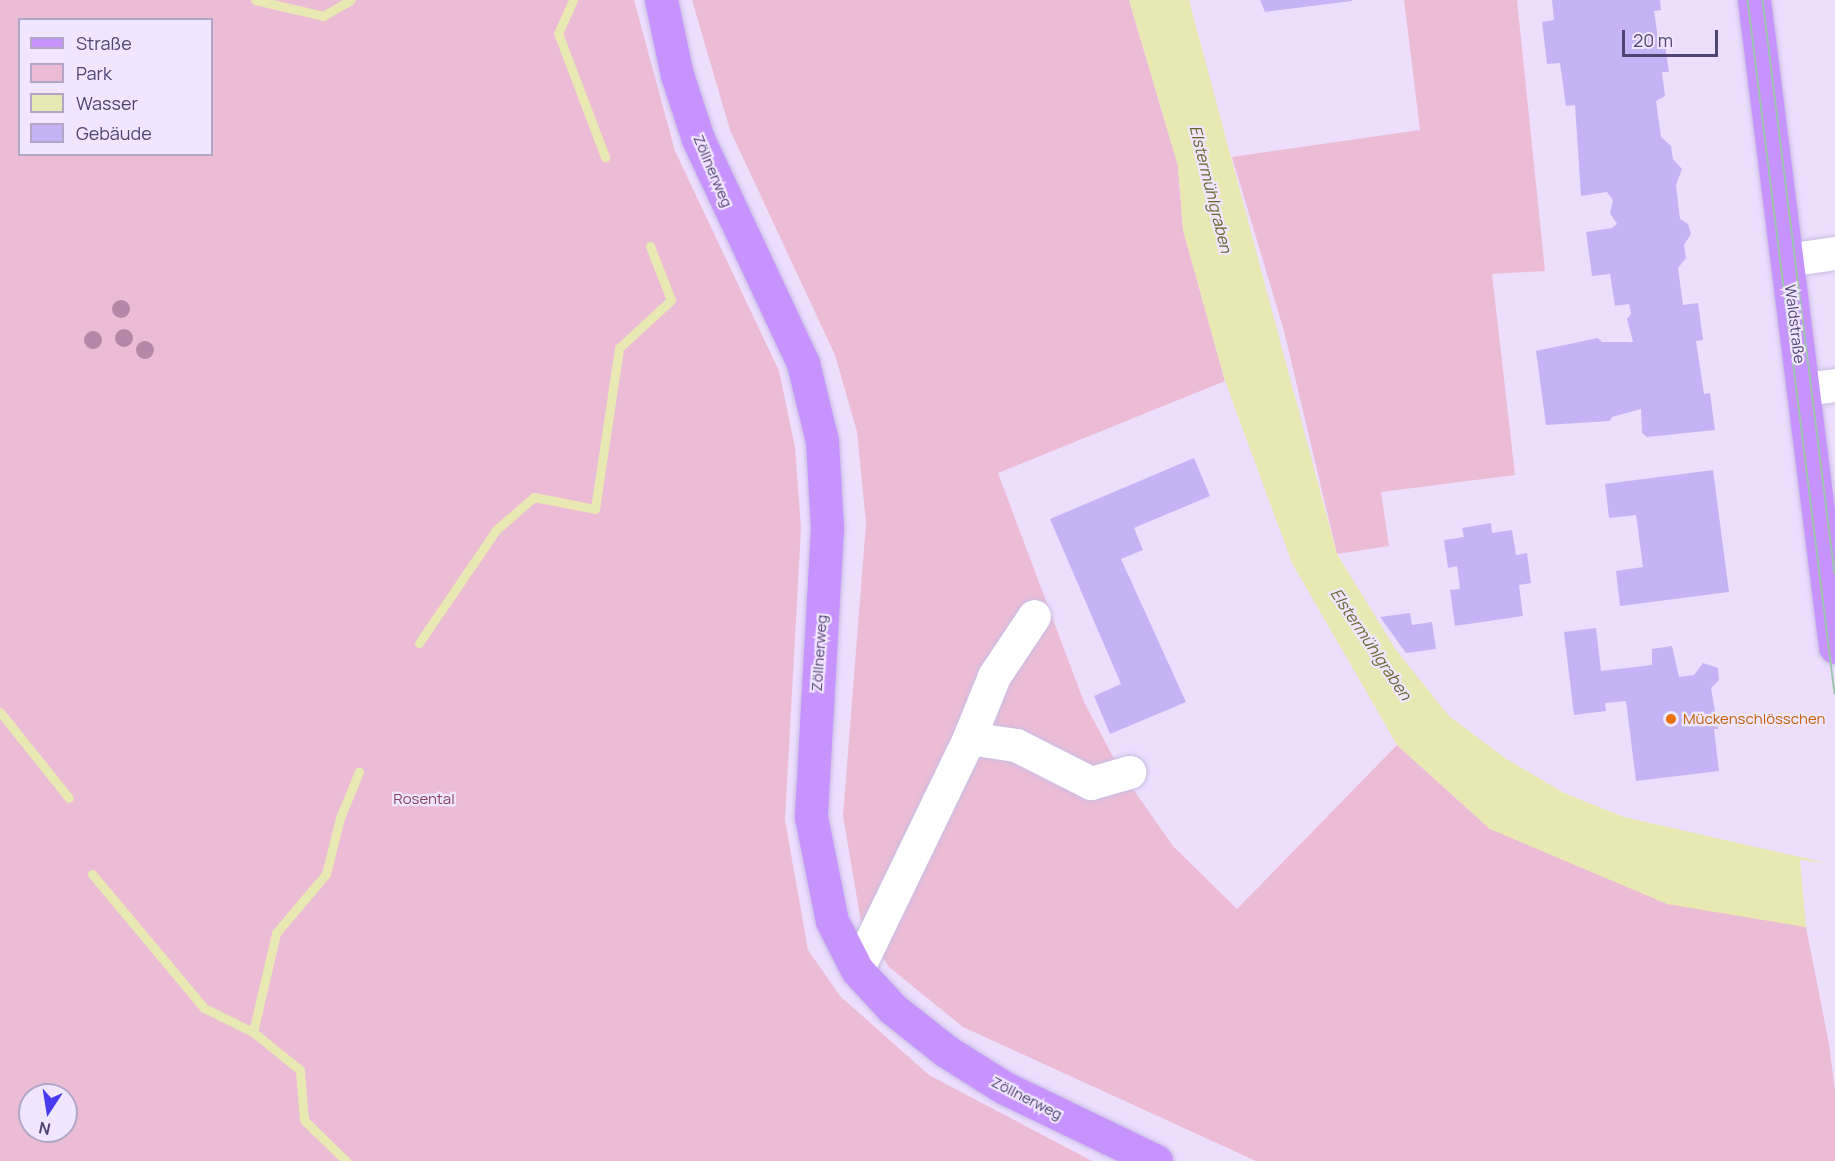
<!DOCTYPE html>
<meta charset="utf-8">
<style>
body{margin:0}
#map{position:relative;width:1835px;height:1161px;overflow:hidden;background:#eddefe;font-family:Manrope,sans-serif}
div>[style]{position:absolute}
.green>*{inset:0;background:#ecbcd6}
.water>*{inset:0;background:#e8e8b2}
.pier>*{inset:0;background:#eddefe}
.stream>*{height:9px;margin:-4.5px;padding:0 4.5px;transform-origin:4.5px;border-radius:4.5px;background:#e8e8b2}
.building>*{inset:0;background:#c4b4f5}
.roads{filter:drop-shadow(0 0 2px #c9bde4) drop-shadow(0 0 2px #c9bde4)}
.minor>*{height:33px;margin:-16.5px;padding:0 16.5px;transform-origin:16.5px;border-radius:16.5px;background:#fff}
.major>*{height:33px;margin:-16.5px;padding:0 16.5px;transform-origin:16.5px;border-radius:16.5px;background:#c794ff}
.tram>*{height:1.5px;margin:-0.75px;padding:0 0.75px;transform-origin:0.75px;border-radius:0.75px;background:#9dc6ad}
.trees>*{width:18px;height:18px;margin:-9px;border-radius:50%;background:#b588a7}
.dots>*{width:16px;height:16px;translate:-50% -50%;box-sizing:border-box;border:3px solid #f1e6ff;border-radius:50%}
span{translate:-50% -50%;white-space:nowrap;text-align:center;line-height:1.15;-webkit-text-stroke:4.5px #f1e6ff;paint-order:stroke}
.street-label{font-size:15px;color:#4f4575}
.food-label{font-size:15px;color:#c56008}
.left{translate:0 -50%;text-align:left}
.park-label{font-size:15px;color:#884160}
.water-label{font-size:16px;color:#666730;font-style:italic}
.legend{position:absolute;left:18px;top:18px;width:195px;height:138px;box-sizing:border-box;background:#f1e6ff;border:2px solid #b0a6c8;margin:0;padding:8px 10px;list-style:none;font-size:18px;color:#4f4575}
.legend li{display:flex;align-items:center;gap:12px;height:30px}
.legend b{width:30px;border:2px solid #b0a6c8}
.north{position:absolute;left:18px;top:1083px;width:60px;height:60px;box-sizing:border-box;background:#f1e6ff;border:2px solid #b0a6c8;border-radius:50%;rotate:192deg;font-size:16px;font-weight:700;line-height:24px;text-align:center;color:#4f4575}
.north::after{content:'';display:block;margin:auto;width:21px;height:27px;background:#473af1;clip-path:polygon(50% 0,100% 100%,50% 72%,0 100%)}
.scale{position:absolute;left:1622px;top:30px;width:96px;height:27px;box-sizing:border-box;border:3px solid #4f4575;border-top:0;padding-left:8px;font-size:18px;line-height:21px;white-space:nowrap;color:#4f4575;-webkit-text-stroke:4px #f1e6ff;paint-order:stroke}
</style>
<div id="map">
<div class="green">
<div style="clip-path:polygon(evenodd,0 0,634px 0,675px 151px,779px 371px,795px 447px,801px 528px,785px 820px,808px 950px,840px 996px,929px 1075px,1092px 1161px,0 1161px,0 0,20px 20px,212px 20px,212px 154px,20px 154px,20px 20px,0 0,30px 1095px,66px 1095px,66px 1131px,30px 1131px,30px 1095px)"></div>
<div style="clip-path:polygon(692px 0,1129px 0,1178px 166px,1183px 230px,1225px 381px,998px 473px,1084px 702px,1121px 772px,1173px 846px,1237px 909px,1397px 745px,1490px 829px,1806px 927px,1829px 1044px,1835px 1090px,1835px 1161px,1256px 1161px,963px 1027px,889px 967px,862px 928px,843px 816px,866px 523px,857px 432px,835px 355px,730px 130px)"></div>
<div style="clip-path:polygon(1404px 0,1517px 0,1545px 271px,1492px 274px,1515px 475px,1381px 492px,1389px 546px,1337px 554px,1284px 331px,1232px 157px,1420px 130px)"></div>
</div>
<div class="water">
<div style="clip-path:polygon(1129px 0,1189px 0,1337px 554px,1396px 650px,1449px 716px,1505px 758px,1564px 793px,1624px 817px,1835px 865px,1835px 932px,1667px 904px,1490px 829px,1397px 745px,1292px 563px,1225px 381px,1183px 230px,1178px 166px)"></div>
</div>
<div class="pier">
<div style="clip-path:polygon(1800px 860px,1835px 864px,1835px 932px,1806px 927px)"></div>
</div>
<div class="stream">
<div style="left:255px;top:0;width:70px;rotate:13.2deg"></div>
<div style="left:323px;top:16px;width:32px;rotate:-30deg"></div>
<div style="left:573px;top:0;width:36px;rotate:114deg"></div>
<div style="left:558px;top:33px;width:133px;rotate:69.2deg"></div>
<div style="left:419px;top:643px;width:137px;rotate:-55.7deg"></div>
<div style="left:496px;top:530px;width:50px;rotate:-41deg"></div>
<div style="left:534px;top:497px;width:62px;rotate:11.1deg"></div>
<div style="left:595px;top:509px;width:163px;rotate:-81.5deg"></div>
<div style="left:619px;top:348px;width:71px;rotate:-42.7deg"></div>
<div style="left:671px;top:300px;width:58px;rotate:-111.3deg"></div>
<div style="left:0;top:712px;width:110px;rotate:51.3deg"></div>
<div style="left:92px;top:874px;width:175px;rotate:50.1deg"></div>
<div style="left:204px;top:1008px;width:55px;rotate:26.1deg"></div>
<div style="left:253px;top:1032px;width:60px;rotate:39deg"></div>
<div style="left:300px;top:1070px;width:50px;rotate:85.4deg"></div>
<div style="left:304px;top:1120px;width:59px;rotate:44.3deg"></div>
<div style="left:253px;top:1032px;width:102px;rotate:-76.9deg"></div>
<div style="left:276px;top:933px;width:77px;rotate:-49.7deg"></div>
<div style="left:326px;top:874px;width:58px;rotate:-76deg"></div>
<div style="left:340px;top:818px;width:50px;rotate:-67.6deg"></div>
</div>
<div class="building">
<div style="clip-path:polygon(1260px 0,1352px 0,1352px 1px,1265px 12px)"></div>
<div style="clip-path:polygon(1552px 0,1660px 0,1661px 10px,1654px 11px,1659px 46px,1665px 45px,1669px 72px,1662px 72px,1665px 96px,1656px 101px,1661px 137px,1671px 146px,1673px 159px,1682px 169px,1676px 185px,1680px 219px,1688px 224px,1691px 234px,1684px 245px,1686px 258px,1678px 268px,1683px 305px,1698px 303px,1703px 340px,1696px 341px,1704px 394px,1710px 393px,1715px 430px,1647px 437px,1642px 433px,1641px 409px,1612px 417px,1610px 421px,1546px 425px,1536px 351px,1598px 338px,1602px 342px,1633px 342px,1627px 319px,1631px 314px,1629px 304px,1615px 306px,1610px 274px,1592px 276px,1586px 232px,1612px 228px,1617px 224px,1610px 213px,1613px 200px,1607px 192px,1581px 196px,1575px 105px,1566px 106px,1560px 63px,1547px 64px,1542px 22px,1554px 20px)"></div>
<div style="clip-path:polygon(1194px 458px,1210px 496px,1134px 528px,1143px 550px,1121px 559px,1186px 702px,1110px 734px,1094px 696px,1121px 684px,1050px 519px)"></div>
<div style="clip-path:polygon(1713px 470px,1729px 592px,1620px 606px,1616px 571px,1643px 567px,1636px 515px,1609px 518px,1605px 484px)"></div>
<div style="clip-path:polygon(1491px 523px,1492px 533px,1512px 530px,1516px 555px,1527px 553px,1531px 583px,1519px 585px,1523px 616px,1455px 626px,1450px 590px,1460px 589px,1457px 566px,1448px 568px,1444px 540px,1464px 537px,1462px 528px)"></div>
<div style="clip-path:polygon(1410px 613px,1412px 625px,1432px 622px,1436px 649px,1406px 653px,1380px 617px)"></div>
<div style="clip-path:polygon(1596px 628px,1601px 671px,1652px 665px,1652px 649px,1672px 646px,1679px 677px,1694px 675px,1703px 663px,1718px 668px,1719px 680px,1711px 688px,1718px 729px,1714px 729px,1719px 771px,1636px 781px,1626px 701px,1605px 703px,1606px 711px,1574px 715px,1564px 632px)"></div>
</div>
<div class="roads">
<div class="minor">
<div style="left:1787px;top:260px;width:49px;rotate:-8.3deg"></div>
<div style="left:1803px;top:389px;width:32px;rotate:-7deg"></div>
<div style="left:969px;top:738px;width:67px;rotate:-68deg"></div>
<div style="left:994px;top:676px;width:72px;rotate:-56.3deg"></div>
<div style="left:857px;top:970px;width:258px;rotate:-64.2deg"></div>
<div style="left:969px;top:738px;width:48px;rotate:8.5deg"></div>
<div style="left:1016px;top:745px;width:84px;rotate:26.9deg"></div>
<div style="left:1091px;top:783px;width:40px;rotate:-16deg"></div>
</div>
<div class="major">
<div style="left:661px;top:0;width:77px;rotate:78deg"></div>
<div style="left:677px;top:75px;width:67px;rotate:71.8deg"></div>
<div style="left:698px;top:139px;width:247px;rotate:64.9deg"></div>
<div style="left:803px;top:363px;width:80px;rotate:76.3deg"></div>
<div style="left:822px;top:441px;width:87px;rotate:86.7deg"></div>
<div style="left:827px;top:528px;width:289px;rotate:93.2deg"></div>
<div style="left:811px;top:817px;width:106px;rotate:78.6deg"></div>
<div style="left:832px;top:921px;width:55px;rotate:63deg"></div>
<div style="left:857px;top:970px;width:53px;rotate:47.3deg"></div>
<div style="left:893px;top:1009px;width:68px;rotate:38.4deg"></div>
<div style="left:946px;top:1051px;width:67px;rotate:32.3deg"></div>
<div style="left:1003px;top:1087px;width:170px;rotate:25.8deg"></div>
<div style="left:1754px;top:0;width:652px;rotate:82.86deg"></div>
</div>
</div>
<div class="tram">
<div style="left:1748px;top:0;width:699px;rotate:82.85deg"></div>
<div style="left:1763px;top:0;width:578px;rotate:82.85deg"></div>
</div>
<div class="trees">
<div style="left:121px;top:309px"></div>
<div style="left:124px;top:338px"></div>
<div style="left:93px;top:340px"></div>
<div style="left:145px;top:350px"></div>
</div>
<div class="dots">
<div style="left:1671px;top:719px;background:#e8710a"></div>
</div>
<div class="street-label">
<span style="left:713px;top:171px;rotate:67deg">Zöllnerweg</span>
<span style="left:1795px;top:324px;rotate:83deg">Waldstraße</span>
<span style="left:819px;top:653px;rotate:-86deg">Zöllnerweg</span>
<span style="left:1027px;top:1098px;rotate:27deg">Zöllnerweg</span>
</div>
<div class="food-label">
<span class="left" style="left:1683px;top:719px">Mückenschlösschen</span>
</div>
<div class="park-label">
<span style="left:424px;top:799px">Rosental</span>
</div>
<div class="water-label">
<span style="left:1211px;top:189px;rotate:76deg">Elstermühlgraben</span>
<span style="left:1371px;top:644px;rotate:56deg">Elstermühlgraben</span>
</div>
<ul class="legend">
<li><b style="height:8px;background:#c794ff"></b>Straße</li>
<li><b style="height:16px;background:#ecbcd6"></b>Park</li>
<li><b style="height:16px;background:#e8e8b2"></b>Wasser</li>
<li><b style="height:16px;background:#c4b4f5"></b>Gebäude</li>
</ul>
<div class="north">N</div>
<div class="scale">20 m</div>
</div>
